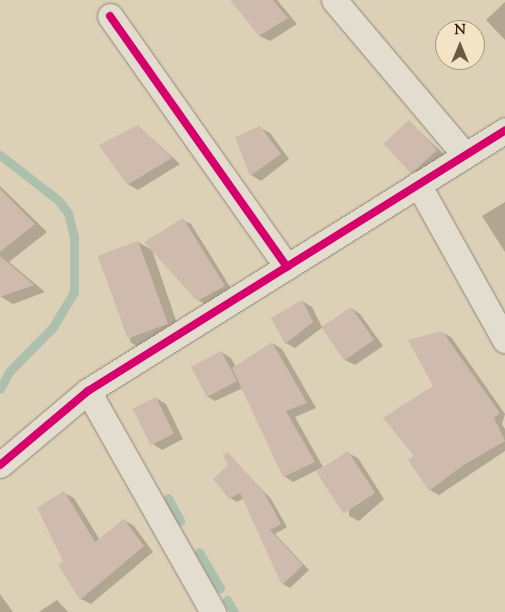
<!DOCTYPE html>
<style>
body{margin:0}
#map{position:relative;width:505px;height:612px;overflow:hidden;background:#dcd0b6;font-family:"Sorts Mill Goudy",serif}
div>[style]{position:absolute}
.shadow>*{inset:0;background:#0003}
.stream>*{height:9px;margin:-4.5px;padding:0 4.5px;transform-origin:4.5px;border-radius:4.5px;background:#adc0ae}
.building>*{inset:0;background:#cfbbad;transform-origin:0 0}
.roads{filter:drop-shadow(0 0 1px #8e8573) drop-shadow(0 0 1px #8e8573)}
.minor>*{height:25px;margin:-12.5px;padding:0 12.5px;transform-origin:12.5px;border-radius:12.5px;background:#e3ddd0}
.cycleway>*{height:8px;margin:-4px;padding:0 4px;transform-origin:4px;border-radius:4px;background:#d6006c}
span{translate:-50% -50%;white-space:nowrap;text-align:center;line-height:1.15;-webkit-text-stroke:5px #f3e4c5;paint-order:stroke}
.north{position:absolute;left:435px;top:20px;width:50px;height:50px;box-sizing:border-box;background:#f3e4c5;border:1px solid #a69277;border-radius:50%;rotate:0deg;font-size:14px;font-weight:700;line-height:20px;text-align:center;color:#321803}
.north::after{content:'';display:block;margin:auto;width:18px;height:22px;background:#6e5842;clip-path:polygon(50% 0,100% 100%,50% 72%,0 100%)}
</style>
<div id="map">
<div class="shadow">
<div style="clip-path:polygon(247px 0,277px 0,297px 24px,270px 41px,260px 36px,237px 7px)"></div>
<div style="clip-path:polygon(505px 2px,505px 40px,486px 20px)"></div>
<div style="clip-path:polygon(409px 122px,446px 156px,421px 177px,411px 171px)"></div>
<div style="clip-path:polygon(138px 126px,180px 164px,138px 190px,128px 184px)"></div>
<div style="clip-path:polygon(260px 128px,270px 133px,289px 159px,261px 181px,251px 175px)"></div>
<div style="clip-path:polygon(0 186px,47px 232px,9px 262px,45px 292px,13px 304px,0 296px)"></div>
<div style="clip-path:polygon(505px 202px,505px 252px,482px 216px)"></div>
<div style="clip-path:polygon(183px 220px,191px 224px,232px 290px,206px 305px,198px 300px,146px 242px)"></div>
<div style="clip-path:polygon(138px 242px,152px 250px,180px 332px,143px 350px,130px 342px)"></div>
<div style="clip-path:polygon(302px 301px,312px 307px,322px 327px,351px 308px,360px 314px,383px 346px,355px 365px,345px 360px,323px 327px,295px 348px,286px 343px)"></div>
<div style="clip-path:polygon(441px 332px,451px 337px,505px 414px,502px 424px,505px 429px,505px 451px,439px 495px,430px 490px,415px 456px,434px 386px)"></div>
<div style="clip-path:polygon(272px 343px,282px 349px,316px 408px,295px 417px,323px 467px,293px 482px,284px 476px,243px 388px,215px 401px,205px 395px,221px 352px,231px 358px,236px 367px)"></div>
<div style="clip-path:polygon(156px 398px,166px 404px,183px 439px,162px 450px,153px 444px)"></div>
<div style="clip-path:polygon(348px 453px,358px 458px,384px 499px,359px 521px,349px 516px)"></div>
<div style="clip-path:polygon(228px 454px,271px 499px,287px 527px,275px 534px,309px 570px,290px 588px,283px 584px,244px 498px,237px 502px,230px 498px)"></div>
<div style="clip-path:polygon(64px 493px,74px 498px,100px 540px,124px 520px,134px 526px,153px 552px,91px 604px,81px 599px,65px 562px)"></div>
<div style="clip-path:polygon(0 594px,13px 612px,0 612px)"></div>
<div style="clip-path:polygon(57px 600px,68px 612px,39px 612px)"></div>
</div>
<div class="stream">
<div style="left:0;top:155px;width:73px;rotate:37.8deg"></div>
<div style="left:58px;top:200px;width:16px;rotate:52deg"></div>
<div style="left:68px;top:213px;width:25px;rotate:76deg"></div>
<div style="left:74px;top:237px;width:55px;rotate:90deg"></div>
<div style="left:74px;top:292px;width:41px;rotate:121deg"></div>
<div style="left:53px;top:327px;width:63px;rotate:134.4deg"></div>
<div style="left:9px;top:372px;width:19px;rotate:118deg"></div>
<div style="left:168px;top:498px;width:26px;rotate:62deg"></div>
<div style="left:199px;top:552px;width:42px;rotate:59.7deg"></div>
<div style="left:227px;top:600px;width:14px;rotate:60deg"></div>
</div>
<div class="building">
<div style="clip-path:polygon(230px 0,273px 0,288px 18px,259px 36px)"></div>
<div style="left:409px;top:120px;width:41px;height:35px;rotate:47deg"></div>
<div style="clip-path:polygon(138px 125px,172px 158px,127px 185px,99px 145px)"></div>
<div style="clip-path:polygon(260px 126px,281px 154px,250px 176px,235px 137px)"></div>
<div style="clip-path:polygon(0 189px,35px 224px,0 252px)"></div>
<div style="clip-path:polygon(183px 218px,225px 286px,197px 301px,144px 242px)"></div>
<div style="left:138px;top:241px;width:88px;height:43px;rotate:70deg"></div>
<div style="clip-path:polygon(0 256px,34px 285px,0 297px)"></div>
<div style="clip-path:polygon(302px 300px,313px 322px,285px 344px,271px 318px)"></div>
<div style="left:351px;top:307px;width:40px;height:36px;rotate:55deg"></div>
<div style="clip-path:polygon(442px 331px,500px 413px,494px 418px,505px 441px,462px 466px,429px 491px,408px 460px,414px 456px,383px 418px,433px 386px,408px 340px)"></div>
<div style="clip-path:polygon(272px 342px,307px 403px,286px 411px,315px 462px,283px 477px,232px 368px)"></div>
<div style="left:221px;top:351px;width:34px;height:34px;rotate:62deg"></div>
<div style="left:156px;top:397px;width:41px;height:26px;rotate:64deg"></div>
<div style="left:348px;top:451px;width:50px;height:38px;rotate:57deg"></div>
<div style="clip-path:polygon(228px 452px,265px 494px,281px 524px,270px 530px,303px 565px,282px 585px,240px 493px,229px 499px,213px 479px,228px 465px,223px 455px)"></div>
<div style="clip-path:polygon(64px 491px,95px 542px,124px 519px,144px 546px,80px 600px,58px 565px,63px 561px,37px 508px)"></div>
</div>
<div class="roads">
<div class="minor">
<div style="left:334px;top:0;width:203px;rotate:49.8deg"></div>
<div style="left:110px;top:16px;width:307px;rotate:54.8deg"></div>
<div style="left:418px;top:184px;width:179px;rotate:60.9deg"></div>
<div style="left:88px;top:391px;width:254px;rotate:60.5deg"></div>
<div style="left:0;top:465px;width:115px;rotate:-40.1deg"></div>
<div style="left:88px;top:391px;width:492px;rotate:-32deg"></div>
</div>
</div>
<div class="cycleway">
<div style="left:110px;top:16px;width:307px;rotate:54.8deg"></div>
<div style="left:0;top:465px;width:115px;rotate:-40.1deg"></div>
<div style="left:88px;top:391px;width:492px;rotate:-32deg"></div>
</div>
<div class="north">N</div>
</div>
